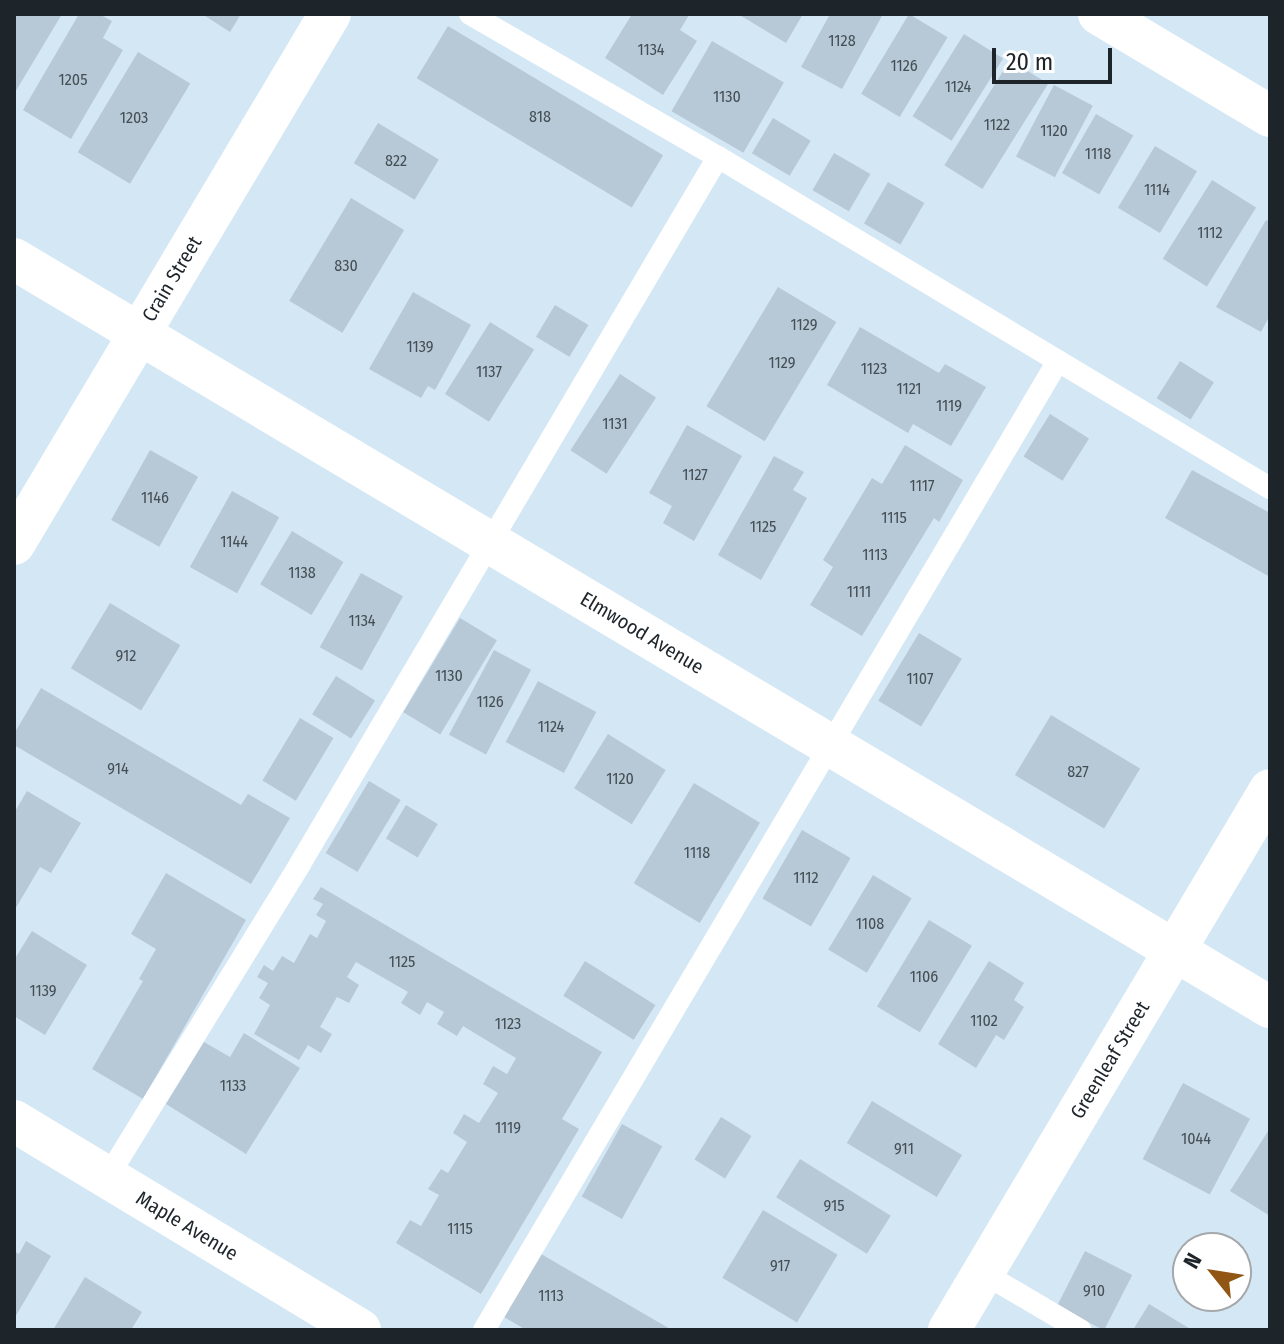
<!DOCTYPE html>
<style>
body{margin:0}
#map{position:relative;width:1284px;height:1344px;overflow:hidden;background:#d4e7f5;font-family:"Fira Sans Condensed",sans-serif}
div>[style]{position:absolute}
.building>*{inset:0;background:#b7c9d6;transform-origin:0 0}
.service>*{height:22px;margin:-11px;padding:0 11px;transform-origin:11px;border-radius:11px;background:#fff}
.minor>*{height:42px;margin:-21px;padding:0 21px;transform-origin:21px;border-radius:21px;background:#fff}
span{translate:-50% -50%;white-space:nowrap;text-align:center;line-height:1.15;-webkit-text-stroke:6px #fff;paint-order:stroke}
.number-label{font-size:16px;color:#444e55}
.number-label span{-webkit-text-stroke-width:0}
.street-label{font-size:20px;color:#1e252a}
.frame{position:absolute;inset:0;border:16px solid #1e252a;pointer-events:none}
.north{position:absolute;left:1172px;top:1232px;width:80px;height:80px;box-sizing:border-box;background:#fff;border:2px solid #a5a8aa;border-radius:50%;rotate:300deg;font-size:22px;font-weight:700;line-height:32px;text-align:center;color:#1e252a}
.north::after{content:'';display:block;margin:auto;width:28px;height:36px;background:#915614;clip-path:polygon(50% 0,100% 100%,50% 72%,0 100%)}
.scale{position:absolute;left:992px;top:48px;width:120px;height:36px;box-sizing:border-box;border:4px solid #1e252a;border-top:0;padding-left:10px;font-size:24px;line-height:28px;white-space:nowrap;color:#1e252a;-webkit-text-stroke:6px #fff;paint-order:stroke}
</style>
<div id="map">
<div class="building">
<div style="clip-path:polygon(14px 14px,62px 14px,14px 94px)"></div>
<div style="clip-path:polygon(79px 14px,99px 14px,112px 21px,103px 38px,123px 50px,71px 139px,23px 110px)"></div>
<div style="clip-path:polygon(202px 14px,241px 14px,230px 32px)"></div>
<div style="clip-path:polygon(632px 14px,689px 15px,680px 30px,697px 41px,663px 95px,605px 58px)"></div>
<div style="clip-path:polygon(738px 14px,803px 14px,786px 43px)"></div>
<div style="clip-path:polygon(830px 14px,883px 14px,842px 89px,801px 67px)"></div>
<div style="left:909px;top:14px;width:45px;height:93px;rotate:31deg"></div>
<div style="left:448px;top:26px;width:251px;height:61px;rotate:31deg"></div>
<div style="left:964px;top:34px;width:46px;height:97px;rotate:32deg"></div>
<div style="left:712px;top:41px;width:83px;height:81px;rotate:30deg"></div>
<div style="left:138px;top:52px;width:61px;height:117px;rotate:31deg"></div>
<div style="left:1010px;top:60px;width:45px;height:124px;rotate:32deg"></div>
<div style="left:1054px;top:85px;width:44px;height:81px;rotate:28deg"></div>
<div style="left:1096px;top:114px;width:43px;height:68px;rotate:30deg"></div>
<div style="left:773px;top:118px;width:44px;height:41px;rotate:31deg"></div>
<div style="left:378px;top:123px;width:71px;height:47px;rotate:31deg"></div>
<div style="left:1155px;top:146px;width:49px;height:72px;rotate:31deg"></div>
<div style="left:834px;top:153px;width:42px;height:43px;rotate:30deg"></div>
<div style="left:1212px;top:180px;width:52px;height:93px;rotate:32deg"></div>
<div style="left:888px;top:182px;width:42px;height:48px;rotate:30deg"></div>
<div style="left:351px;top:198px;width:62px;height:120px;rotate:31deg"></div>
<div style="clip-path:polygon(1266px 220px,1270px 222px,1270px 315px,1261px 332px,1216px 307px)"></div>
<div style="left:778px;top:287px;width:68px;height:139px;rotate:31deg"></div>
<div style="clip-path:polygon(413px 292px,471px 325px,435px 390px,428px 386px,421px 398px,369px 369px)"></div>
<div style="left:555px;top:305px;width:39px;height:37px;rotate:31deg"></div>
<div style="left:490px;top:322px;width:52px;height:85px;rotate:32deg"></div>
<div style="clip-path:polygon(860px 327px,939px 373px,945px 364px,986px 387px,951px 446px,913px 424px,908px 433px,827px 385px)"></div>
<div style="left:1180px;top:361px;width:40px;height:44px;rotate:32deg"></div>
<div style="left:620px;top:374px;width:43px;height:91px;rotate:33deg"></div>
<div style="left:1050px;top:414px;width:46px;height:50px;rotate:32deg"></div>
<div style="clip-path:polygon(687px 425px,742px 456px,694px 541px,663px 523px,672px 506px,649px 493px)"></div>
<div style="clip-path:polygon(905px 445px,963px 480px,939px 522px,934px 518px,862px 636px,810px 605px,833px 567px,823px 560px,872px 478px,882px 484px)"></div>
<div style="left:150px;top:450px;width:55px;height:80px;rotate:29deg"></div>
<div style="clip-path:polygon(774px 456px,804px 472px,793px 490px,807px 498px,761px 580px,718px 555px)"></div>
<div style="clip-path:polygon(1192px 470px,1270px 513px,1270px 577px,1165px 518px)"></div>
<div style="left:232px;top:491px;width:54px;height:87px;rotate:29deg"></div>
<div style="left:292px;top:531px;width:60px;height:62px;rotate:31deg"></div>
<div style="left:361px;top:573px;width:48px;height:85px;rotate:29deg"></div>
<div style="left:110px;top:603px;width:82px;height:76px;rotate:31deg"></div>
<div style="left:460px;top:618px;width:43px;height:110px;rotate:31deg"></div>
<div style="left:919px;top:633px;width:50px;height:79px;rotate:31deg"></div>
<div style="left:494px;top:650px;width:42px;height:96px;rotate:28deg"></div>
<div style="left:336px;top:676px;width:46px;height:45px;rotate:32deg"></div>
<div style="left:538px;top:681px;width:66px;height:69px;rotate:28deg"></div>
<div style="clip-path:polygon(41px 688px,241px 805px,248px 794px,290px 818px,251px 884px,14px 745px,14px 734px)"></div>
<div style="left:1051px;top:715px;width:104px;height:70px;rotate:31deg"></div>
<div style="left:300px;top:718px;width:39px;height:73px;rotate:31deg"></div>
<div style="left:608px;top:734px;width:68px;height:64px;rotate:32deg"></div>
<div style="left:369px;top:781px;width:37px;height:84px;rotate:31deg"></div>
<div style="left:694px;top:783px;width:77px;height:117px;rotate:31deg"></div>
<div style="clip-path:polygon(27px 791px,81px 823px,51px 873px,40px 867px,14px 911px,14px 813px)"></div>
<div style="left:406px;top:805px;width:37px;height:39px;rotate:31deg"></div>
<div style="left:802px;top:830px;width:56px;height:79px;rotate:30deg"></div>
<div style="clip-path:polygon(166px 873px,246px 920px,143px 1099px,92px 1069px,143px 981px,139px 979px,156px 949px,131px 934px)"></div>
<div style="left:873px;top:875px;width:45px;height:87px;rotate:31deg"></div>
<div style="clip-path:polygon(321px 887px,602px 1052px,562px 1119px,579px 1129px,481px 1294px,396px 1243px,410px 1220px,421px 1226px,439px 1195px,428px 1189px,441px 1169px,448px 1173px,467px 1142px,453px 1133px,464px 1114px,479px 1123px,498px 1093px,483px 1084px,493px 1066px,507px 1074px,516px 1058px,463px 1026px,457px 1036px,437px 1024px,444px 1012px,427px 1002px,420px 1015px,401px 1003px,408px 992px,356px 962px,347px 977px,359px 985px,349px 1003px,337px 997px,320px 1027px,332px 1034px,321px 1053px,308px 1045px,299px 1060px,254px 1034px,270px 1005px,259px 998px,268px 983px,257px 977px,264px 965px,273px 971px,282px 956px,294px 963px,310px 934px,317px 938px,326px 921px,316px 915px,323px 904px,313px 899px)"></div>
<div style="left:929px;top:920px;width:50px;height:101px;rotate:31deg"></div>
<div style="clip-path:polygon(32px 931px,87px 965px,45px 1035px,14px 1016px,14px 960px)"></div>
<div style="left:585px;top:961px;width:83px;height:41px;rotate:32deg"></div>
<div style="clip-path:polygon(989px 961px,1024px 983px,1014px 1000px,1024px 1007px,1004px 1040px,996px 1035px,976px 1068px,938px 1044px)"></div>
<div style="clip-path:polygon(244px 1033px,300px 1068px,246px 1154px,166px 1104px,204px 1042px,230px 1057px)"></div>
<div style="left:1183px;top:1083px;width:76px;height:86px;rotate:28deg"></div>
<div style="left:872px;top:1101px;width:105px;height:49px;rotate:31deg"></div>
<div style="left:721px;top:1117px;width:36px;height:50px;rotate:32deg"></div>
<div style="left:622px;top:1124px;width:46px;height:83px;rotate:29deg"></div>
<div style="clip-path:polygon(1270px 1128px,1270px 1216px,1230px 1191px)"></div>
<div style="left:800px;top:1159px;width:107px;height:45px;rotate:32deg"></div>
<div style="left:763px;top:1210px;width:87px;height:79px;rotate:31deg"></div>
<div style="clip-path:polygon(26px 1241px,51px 1256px,14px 1319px,14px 1251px,19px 1254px)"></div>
<div style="left:1085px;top:1251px;width:53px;height:62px;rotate:27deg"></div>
<div style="clip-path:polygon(541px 1254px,672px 1330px,526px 1330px,504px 1317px)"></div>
<div style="clip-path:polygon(85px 1277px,142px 1312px,131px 1330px,53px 1330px)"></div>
<div style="clip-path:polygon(1149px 1304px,1192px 1330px,1133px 1330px)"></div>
</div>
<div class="service">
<div style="left:470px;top:14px;width:286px;rotate:30deg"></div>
<div style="left:718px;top:157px;width:644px;rotate:30.95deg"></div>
<div style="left:107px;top:1178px;width:369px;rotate:-58.4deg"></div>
<div style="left:300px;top:864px;width:821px;rotate:-59.41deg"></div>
<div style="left:983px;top:1273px;width:113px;rotate:30.4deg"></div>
<div style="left:484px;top:1330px;width:1126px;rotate:-59.36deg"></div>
</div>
<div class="minor">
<div style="left:1099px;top:14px;width:199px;rotate:30.8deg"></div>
<div style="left:14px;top:259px;width:1462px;rotate:30.78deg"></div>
<div style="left:14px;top:544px;width:617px;rotate:-59.2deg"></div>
<div style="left:14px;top:1121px;width:404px;rotate:31.1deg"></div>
<div style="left:949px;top:1330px;width:628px;rotate:-59.27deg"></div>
</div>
<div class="number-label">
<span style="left:842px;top:41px">1128</span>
<span style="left:651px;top:50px">1134</span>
<span style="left:904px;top:66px">1126</span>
<span style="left:73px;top:80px">1205</span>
<span style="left:958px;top:87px">1124</span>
<span style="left:727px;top:97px">1130</span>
<span style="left:540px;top:117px">818</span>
<span style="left:134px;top:118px">1203</span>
<span style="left:997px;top:125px">1122</span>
<span style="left:1054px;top:131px">1120</span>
<span style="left:1098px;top:154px">1118</span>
<span style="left:396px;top:161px">822</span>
<span style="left:1157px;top:190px">1114</span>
<span style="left:1210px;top:233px">1112</span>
<span style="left:346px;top:266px">830</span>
<span style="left:804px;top:325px">1129</span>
<span style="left:420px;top:347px">1139</span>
<span style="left:782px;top:363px">1129</span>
<span style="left:874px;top:369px">1123</span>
<span style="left:489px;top:372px">1137</span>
<span style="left:909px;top:389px">1121</span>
<span style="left:949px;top:406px">1119</span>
<span style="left:615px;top:424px">1131</span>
<span style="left:695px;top:475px">1127</span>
<span style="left:922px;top:486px">1117</span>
<span style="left:155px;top:498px">1146</span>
<span style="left:894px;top:518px">1115</span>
<span style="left:763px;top:527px">1125</span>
<span style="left:234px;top:542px">1144</span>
<span style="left:875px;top:555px">1113</span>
<span style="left:302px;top:573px">1138</span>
<span style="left:859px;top:592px">1111</span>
<span style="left:362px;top:621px">1134</span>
<span style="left:126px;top:656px">912</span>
<span style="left:449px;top:676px">1130</span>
<span style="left:920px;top:679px">1107</span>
<span style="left:490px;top:702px">1126</span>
<span style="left:551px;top:727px">1124</span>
<span style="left:118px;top:769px">914</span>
<span style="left:1078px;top:772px">827</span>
<span style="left:620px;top:779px">1120</span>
<span style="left:697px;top:853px">1118</span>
<span style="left:806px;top:878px">1112</span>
<span style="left:870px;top:924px">1108</span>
<span style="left:402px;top:962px">1125</span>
<span style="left:924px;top:977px">1106</span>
<span style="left:43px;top:991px">1139</span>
<span style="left:984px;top:1021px">1102</span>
<span style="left:508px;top:1024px">1123</span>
<span style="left:233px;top:1086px">1133</span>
<span style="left:508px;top:1128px">1119</span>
<span style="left:1196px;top:1139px">1044</span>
<span style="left:904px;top:1149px">911</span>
<span style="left:834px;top:1206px">915</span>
<span style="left:460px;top:1229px">1115</span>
<span style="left:780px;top:1266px">917</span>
<span style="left:1094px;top:1291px">910</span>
<span style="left:551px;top:1296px">1113</span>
</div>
<div class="street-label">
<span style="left:172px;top:279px;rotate:-59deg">Crain Street</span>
<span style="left:642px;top:633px;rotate:31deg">Elmwood Avenue</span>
<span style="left:1110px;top:1060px;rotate:-59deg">Greenleaf Street</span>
<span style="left:187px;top:1226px;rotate:31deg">Maple Avenue</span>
</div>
<div class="frame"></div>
<div class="north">N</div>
<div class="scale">20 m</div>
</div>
